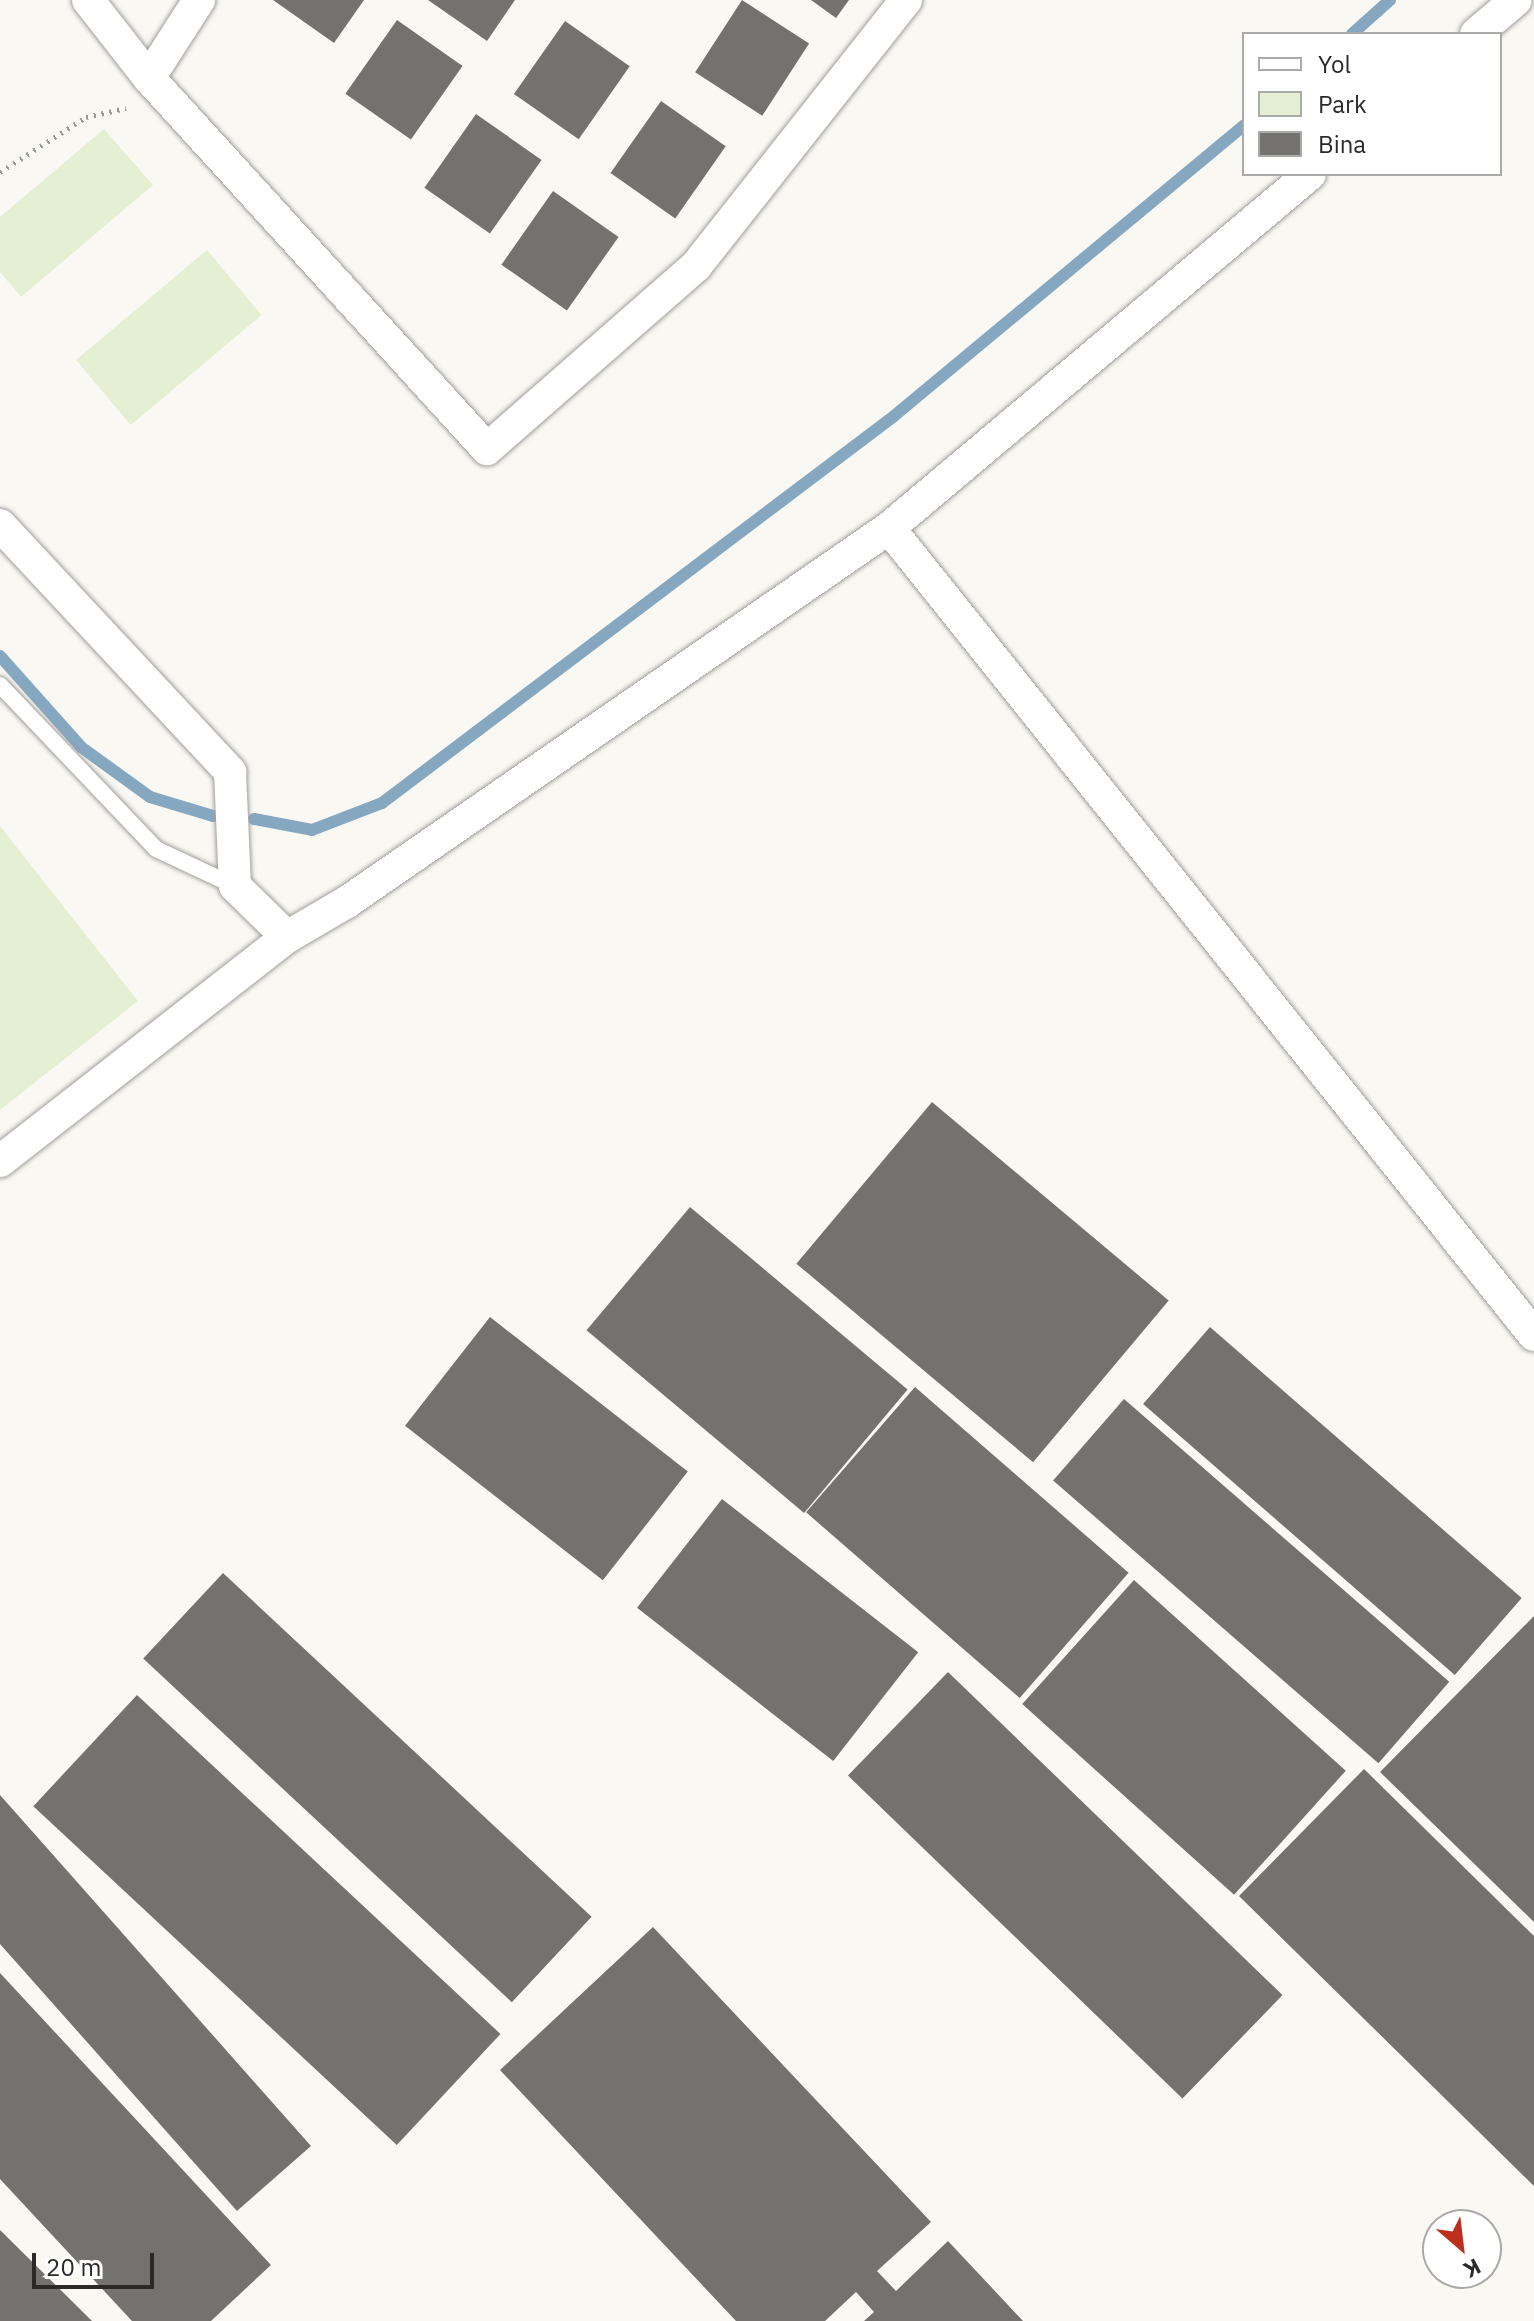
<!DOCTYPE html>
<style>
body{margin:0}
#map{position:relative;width:1534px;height:2321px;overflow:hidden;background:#faf8f3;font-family:"IBM Plex Sans",sans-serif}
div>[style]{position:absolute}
.green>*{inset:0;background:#e4efd4;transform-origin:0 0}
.stream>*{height:12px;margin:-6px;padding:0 6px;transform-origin:6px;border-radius:6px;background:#86a7c0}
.building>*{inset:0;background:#74726e;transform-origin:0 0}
.path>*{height:5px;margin-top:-2.5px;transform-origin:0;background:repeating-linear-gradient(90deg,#9a9996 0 2px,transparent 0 8px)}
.roads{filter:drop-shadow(0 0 2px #a09e9a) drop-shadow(0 0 2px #a09e9a)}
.lane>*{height:16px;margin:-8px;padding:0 8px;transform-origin:8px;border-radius:8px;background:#fff}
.street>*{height:32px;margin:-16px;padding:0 16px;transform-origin:16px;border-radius:16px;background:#fff}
span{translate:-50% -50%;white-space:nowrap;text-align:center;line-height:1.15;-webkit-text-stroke:8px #fff;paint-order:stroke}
.legend{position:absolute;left:1242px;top:32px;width:260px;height:144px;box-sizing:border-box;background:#fff;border:2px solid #aaaaa9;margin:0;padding:10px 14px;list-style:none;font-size:24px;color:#2b2a29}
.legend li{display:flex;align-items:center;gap:16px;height:40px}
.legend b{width:40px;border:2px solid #aaaaa9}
.north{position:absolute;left:1422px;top:2209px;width:80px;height:80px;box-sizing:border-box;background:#fff;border:2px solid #aaaaa9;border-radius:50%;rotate:152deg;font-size:22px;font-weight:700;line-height:32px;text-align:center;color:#2b2a29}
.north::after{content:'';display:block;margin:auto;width:28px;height:36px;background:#bc2f1d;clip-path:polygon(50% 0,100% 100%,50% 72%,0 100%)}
.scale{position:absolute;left:32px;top:2253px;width:122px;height:36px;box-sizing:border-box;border:4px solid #2b2a29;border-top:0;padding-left:10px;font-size:24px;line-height:28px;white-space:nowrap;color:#2b2a29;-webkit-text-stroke:6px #fff;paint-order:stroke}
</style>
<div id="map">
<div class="green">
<div style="clip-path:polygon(104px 129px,153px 185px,21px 297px,0 272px,0 217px)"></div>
<div style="left:207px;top:250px;width:85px;height:171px;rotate:50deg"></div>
<div style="clip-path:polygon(0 826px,138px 1001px,0 1110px)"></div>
</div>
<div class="stream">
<div style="left:1352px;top:34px;width:51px;rotate:-41.8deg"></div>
<div style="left:0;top:656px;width:122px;rotate:48.3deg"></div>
<div style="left:81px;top:747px;width:85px;rotate:35.9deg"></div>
<div style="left:150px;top:797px;width:66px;rotate:16.8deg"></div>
<div style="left:254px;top:819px;width:59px;rotate:10.7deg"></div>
<div style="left:312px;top:830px;width:75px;rotate:-21.1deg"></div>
<div style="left:382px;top:803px;width:642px;rotate:-37.08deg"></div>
<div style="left:894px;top:416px;width:455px;rotate:-39.7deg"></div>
</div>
<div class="building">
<div style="clip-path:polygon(273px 0,364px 0,334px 43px)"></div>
<div style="clip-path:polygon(428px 0,515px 0,487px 41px)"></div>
<div style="left:742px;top:0;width:80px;height:86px;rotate:33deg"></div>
<div style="clip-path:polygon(811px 0,849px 0,836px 18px)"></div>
<div style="left:397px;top:20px;width:80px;height:90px;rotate:35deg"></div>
<div style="left:565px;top:21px;width:79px;height:89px;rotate:35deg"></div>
<div style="left:661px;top:101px;width:79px;height:88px;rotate:35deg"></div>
<div style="left:476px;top:114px;width:80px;height:90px;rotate:35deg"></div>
<div style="left:553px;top:191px;width:80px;height:90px;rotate:35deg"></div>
<div style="left:932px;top:1102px;width:309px;height:211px;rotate:40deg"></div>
<div style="left:690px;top:1207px;width:284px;height:161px;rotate:40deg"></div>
<div style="left:490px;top:1317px;width:251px;height:138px;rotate:38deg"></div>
<div style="left:1210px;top:1327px;width:413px;height:102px;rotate:41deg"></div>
<div style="left:915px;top:1387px;width:283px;height:166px;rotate:41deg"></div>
<div style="left:1124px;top:1399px;width:431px;height:108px;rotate:41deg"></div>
<div style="left:722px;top:1499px;width:249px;height:138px;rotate:38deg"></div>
<div style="left:223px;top:1573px;width:504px;height:117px;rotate:43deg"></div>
<div style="left:1134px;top:1580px;width:285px;height:167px;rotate:42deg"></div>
<div style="clip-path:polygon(1534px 1616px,1534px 1922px,1380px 1772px)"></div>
<div style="left:948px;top:1672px;width:465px;height:144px;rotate:44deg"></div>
<div style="left:137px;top:1695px;width:497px;height:152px;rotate:43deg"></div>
<div style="clip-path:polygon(1364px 1769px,1534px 1936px,1534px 2186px,1239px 1896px)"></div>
<div style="clip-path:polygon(0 1795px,311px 2146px,237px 2211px,0 1944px)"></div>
<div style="clip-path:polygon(653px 1927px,931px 2222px,877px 2271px,896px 2291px,948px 2241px,1023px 2321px,864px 2321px,874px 2312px,856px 2292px,825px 2321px,736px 2321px,500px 2070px)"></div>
<div style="clip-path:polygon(0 1973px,271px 2265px,211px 2321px,132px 2321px,0 2179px)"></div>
<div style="clip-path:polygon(0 2230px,92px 2321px,0 2321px)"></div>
</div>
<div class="path">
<div style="left:0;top:172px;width:102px;rotate:-32.6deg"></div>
<div style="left:86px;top:117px;width:41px;rotate:-12.7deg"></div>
</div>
<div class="roads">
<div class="lane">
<div style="left:0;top:685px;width:226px;rotate:46.4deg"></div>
<div style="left:156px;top:849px;width:87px;rotate:25.1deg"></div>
</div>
<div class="street">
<div style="left:88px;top:0;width:99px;rotate:52deg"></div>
<div style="left:149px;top:78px;width:502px;rotate:47.66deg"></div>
<div style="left:487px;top:449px;width:278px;rotate:-41.2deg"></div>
<div style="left:696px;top:266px;width:339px;rotate:-51.7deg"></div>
<div style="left:1476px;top:34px;width:52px;rotate:-40.4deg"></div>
<div style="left:149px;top:78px;width:93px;rotate:-57.3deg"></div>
<div style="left:0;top:525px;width:338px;rotate:47deg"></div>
<div style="left:230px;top:772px;width:114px;rotate:87.5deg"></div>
<div style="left:235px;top:886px;width:73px;rotate:44.4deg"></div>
<div style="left:287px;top:937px;width:364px;rotate:142deg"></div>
<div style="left:889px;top:528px;width:1033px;rotate:51.37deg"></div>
<div style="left:287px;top:937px;width:69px;rotate:-30.3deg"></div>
<div style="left:347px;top:902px;width:659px;rotate:-34.61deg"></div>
<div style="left:889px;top:528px;width:550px;rotate:-40.06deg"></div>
</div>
</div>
<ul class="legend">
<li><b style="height:10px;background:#fff"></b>Yol</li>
<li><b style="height:22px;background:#e4efd4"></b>Park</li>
<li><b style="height:22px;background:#74726e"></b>Bina</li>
</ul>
<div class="north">K</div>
<div class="scale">20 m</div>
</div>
